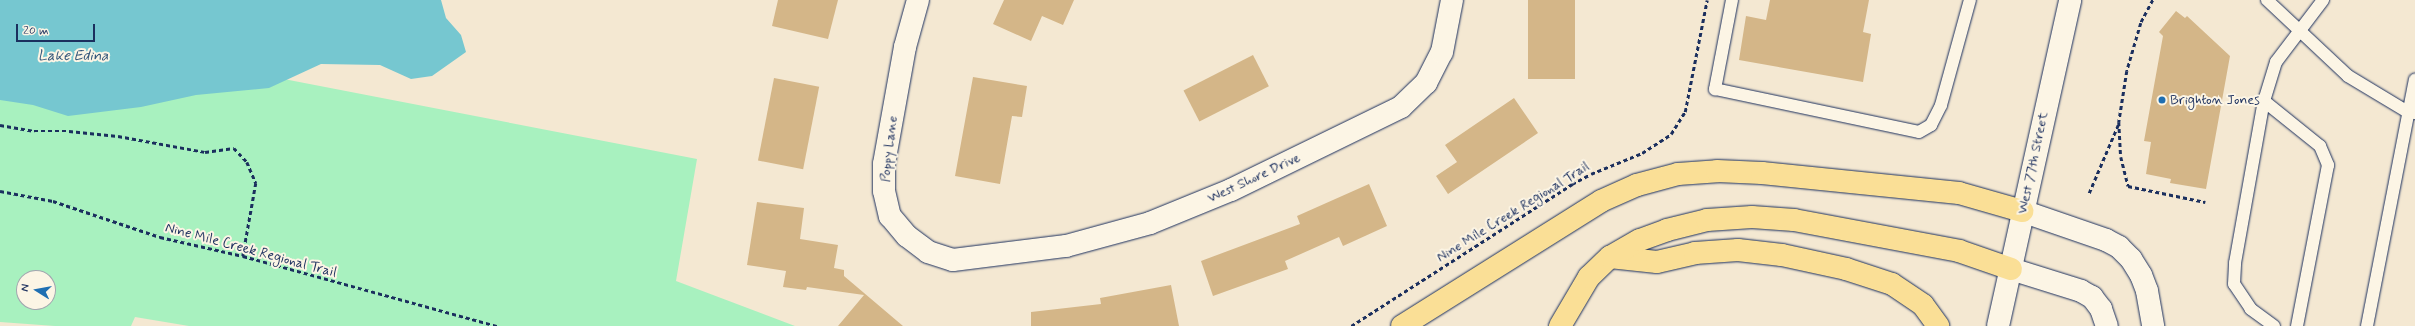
<!DOCTYPE html>
<style>
body{margin:0}
#map{position:relative;width:2415px;height:326px;overflow:hidden;background:#f4e8d2;font-family:Mynerve,sans-serif}
div>[style]{position:absolute}
.green>*{inset:0;background:#a8f1bf}
.water>*{inset:0;background:#76c7d0}
.building>*{inset:0;background:#d4b688;transform-origin:0 0}
.path>*{height:2.5px;margin-top:-1.25px;transform-origin:0;background:repeating-linear-gradient(90deg,#1b2f5e 0 4px,transparent 0 7px)}
.roads{filter:drop-shadow(0 0 1px #1b2f5e) drop-shadow(0 0 1px #1b2f5e)}
.service>*{height:12px;margin:-6px;padding:0 6px;transform-origin:6px;border-radius:6px;background:#fcf5e5}
.minor>*{height:22px;margin:-11px;padding:0 11px;transform-origin:11px;border-radius:11px;background:#fcf5e5}
.tertiary>*{height:22px;margin:-11px;padding:0 11px;transform-origin:11px;border-radius:11px;background:#fcf5e5}
.motorway>*{height:22px;margin:-11px;padding:0 11px;transform-origin:11px;border-radius:11px;background:#fadf96}
.dots>*{width:11px;height:11px;translate:-50% -50%;box-sizing:border-box;border:2px solid #fcf5e5;border-radius:50%}
span{translate:-50% -50%;white-space:nowrap;text-align:center;line-height:1.15;-webkit-text-stroke:4px #fcf5e5;paint-order:stroke}
.poi-label{font-size:14px;color:#1b2f5e}
.left{translate:0 -50%;text-align:left}
.street-label{font-size:14px;color:#1b2f5e}
.water-label{font-size:15px;color:#32557a;font-style:italic}
.north{position:absolute;left:16px;top:270px;width:40px;height:40px;box-sizing:border-box;background:#fcf5e5;border:1px solid #a2a6af;border-radius:50%;rotate:281deg;font-size:11px;font-weight:700;line-height:16px;text-align:center;color:#1b2f5e}
.north::after{content:'';display:block;margin:auto;width:14px;height:18px;background:#1f6fb2;clip-path:polygon(50% 0,100% 100%,50% 72%,0 100%)}
.scale{position:absolute;left:16px;top:24px;width:79px;height:18px;box-sizing:border-box;border:2px solid #1b2f5e;border-top:0;padding-left:5px;font-size:12px;line-height:14px;white-space:nowrap;color:#1b2f5e;-webkit-text-stroke:3px #fcf5e5;paint-order:stroke}
</style>
<div id="map">
<div class="green">
<div style="clip-path:polygon(evenodd,0 24px,697px 159px,676px 281px,795px 326px,189px 326px,135px 317px,131px 326px,55px 326px,0 322px,0 24px,24px 278px,48px 278px,48px 302px,24px 302px,24px 278px)"></div>
</div>
<div class="water">
<div style="clip-path:polygon(0 0,441px 0,446px 18px,461px 35px,466px 52px,432px 76px,411px 79px,380px 65px,321px 64px,269px 88px,196px 95px,141px 107px,68px 116px,33px 105px,0 100px)"></div>
</div>
<div class="building">
<div style="clip-path:polygon(778px 0,838px 0,828px 39px,772px 26px)"></div>
<div style="clip-path:polygon(1004px 0,1074px 0,1063px 25px,1042px 16px,1031px 41px,993px 24px)"></div>
<div style="left:1528px;top:0;width:47px;height:79px"></div>
<div style="clip-path:polygon(1770px 0,1869px 0,1863px 32px,1871px 34px,1863px 82px,1739px 60px,1746px 16px,1766px 20px)"></div>
<div style="clip-path:polygon(2176px 11px,2185px 18px,2187px 16px,2230px 56px,2206px 189px,2170px 183px,2171px 179px,2146px 174px,2151px 142px,2144px 141px,2163px 36px,2159px 32px)"></div>
<div style="left:1253px;top:55px;width:35px;height:78px;rotate:63deg"></div>
<div style="clip-path:polygon(973px 77px,1027px 86px,1022px 117px,1012px 116px,1000px 184px,955px 176px)"></div>
<div style="left:774px;top:78px;width:46px;height:84px;rotate:11deg"></div>
<div style="clip-path:polygon(1514px 98px,1538px 133px,1448px 194px,1436px 176px,1457px 162px,1445px 145px)"></div>
<div style="clip-path:polygon(1369px 184px,1387px 226px,1343px 246px,1339px 237px,1285px 261px,1288px 269px,1213px 296px,1201px 261px,1300px 224px,1297px 216px)"></div>
<div style="clip-path:polygon(757px 202px,804px 208px,800px 239px,838px 245px,834px 268px,844px 270px,844px 276px,903px 326px,838px 326px,864px 295px,807px 287px,806px 290px,783px 287px,786px 271px,747px 265px)"></div>
<div style="clip-path:polygon(1171px 285px,1179px 326px,1031px 326px,1031px 312px,1101px 304px,1100px 298px)"></div>
</div>
<div class="path">
<div style="left:2153px;top:0;width:26px;rotate:118deg"></div>
<div style="left:2141px;top:23px;width:50px;rotate:106.3deg"></div>
<div style="left:2127px;top:71px;width:52px;rotate:98.9deg"></div>
<div style="left:2119px;top:122px;width:35px;rotate:87deg"></div>
<div style="left:2121px;top:157px;width:30px;rotate:76deg"></div>
<div style="left:2128px;top:186px;width:79px;rotate:11.7deg"></div>
<div style="left:0;top:125px;width:35px;rotate:10deg"></div>
<div style="left:34px;top:131px;width:35px"></div>
<div style="left:69px;top:131px;width:49px;rotate:5.8deg"></div>
<div style="left:118px;top:136px;width:88px;rotate:10.4deg"></div>
<div style="left:205px;top:152px;width:29px;rotate:-8deg"></div>
<div style="left:234px;top:148px;width:19px;rotate:47deg"></div>
<div style="left:247px;top:162px;width:23px;rotate:67deg"></div>
<div style="left:256px;top:183px;width:74px;rotate:100.1deg"></div>
<div style="left:0;top:191px;width:54px;rotate:10.7deg"></div>
<div style="left:53px;top:201px;width:113px;rotate:18.6deg"></div>
<div style="left:160px;top:237px;width:85px;rotate:12.9deg"></div>
<div style="left:243px;top:256px;width:264px;rotate:15.4deg"></div>
<div style="left:2089px;top:193px;width:74px;rotate:-66.9deg"></div>
<div style="left:1351px;top:326px;width:263px;rotate:-32.7deg"></div>
<div style="left:1572px;top:184px;width:21px;rotate:-28deg"></div>
<div style="left:1591px;top:174px;width:55px;rotate:-22.4deg"></div>
<div style="left:1642px;top:153px;width:35px;rotate:-33deg"></div>
<div style="left:1671px;top:134px;width:26px;rotate:-58deg"></div>
<div style="left:1685px;top:112px;width:114px;rotate:-78.9deg"></div>
</div>
<div class="roads">
<div class="service">
<div style="left:1732px;top:0;width:91px;rotate:100.8deg"></div>
<div style="left:1715px;top:89px;width:208px;rotate:11.9deg"></div>
<div style="left:1919px;top:132px;width:14px;rotate:-30deg"></div>
<div style="left:1931px;top:125px;width:22px;rotate:-63deg"></div>
<div style="left:1941px;top:105px;width:109px;rotate:-74.6deg"></div>
<div style="left:2267px;top:0;width:111px;rotate:43.2deg"></div>
<div style="left:2348px;top:76px;width:70px;rotate:31deg"></div>
<div style="left:2408px;top:112px;width:7px;rotate:8deg"></div>
<div style="left:2264px;top:101px;width:72px;rotate:38.8deg"></div>
<div style="left:2320px;top:146px;width:21px;rotate:67deg"></div>
<div style="left:2328px;top:165px;width:164px;rotate:100.9deg"></div>
<div style="left:2274px;top:326px;width:29px;rotate:-144deg"></div>
<div style="left:2251px;top:309px;width:30px;rotate:-124deg"></div>
<div style="left:2234px;top:284px;width:21px;rotate:-87deg"></div>
<div style="left:2235px;top:263px;width:165px;rotate:-79.9deg"></div>
<div style="left:2264px;top:101px;width:41px;rotate:-72.9deg"></div>
<div style="left:2276px;top:62px;width:78px;rotate:-52.8deg"></div>
<div style="left:2367px;top:326px;width:251px;rotate:-79deg"></div>
</div>
<div class="minor">
<div style="left:918px;top:0;width:49px;rotate:105.5deg"></div>
<div style="left:905px;top:47px;width:119px;rotate:100.2deg"></div>
<div style="left:884px;top:164px;width:27px;rotate:90deg"></div>
<div style="left:884px;top:191px;width:26px;rotate:77deg"></div>
<div style="left:890px;top:216px;width:26px;rotate:50deg"></div>
<div style="left:907px;top:236px;width:26px;rotate:37deg"></div>
<div style="left:928px;top:252px;width:26px;rotate:18deg"></div>
<div style="left:953px;top:260px;width:114px;rotate:-7.1deg"></div>
<div style="left:1066px;top:246px;width:87px;rotate:-15.3deg"></div>
<div style="left:1150px;top:223px;width:87px;rotate:-22.2deg"></div>
<div style="left:1231px;top:190px;width:189px;rotate:-26deg"></div>
<div style="left:1401px;top:107px;width:35px;rotate:-44deg"></div>
<div style="left:1426px;top:83px;width:35px;rotate:-63deg"></div>
<div style="left:1442px;top:52px;width:53px;rotate:-79.1deg"></div>
</div>
<div class="tertiary">
<div style="left:2022px;top:211px;width:89px;rotate:19deg"></div>
<div style="left:2106px;top:240px;width:15px;rotate:28deg"></div>
<div style="left:2119px;top:247px;width:17px;rotate:45deg"></div>
<div style="left:2131px;top:259px;width:19px;rotate:58deg"></div>
<div style="left:2141px;top:275px;width:17px;rotate:69deg"></div>
<div style="left:2147px;top:291px;width:36px;rotate:80deg"></div>
<div style="left:2011px;top:269px;width:73px;rotate:17.4deg"></div>
<div style="left:2081px;top:291px;width:13px;rotate:29deg"></div>
<div style="left:2092px;top:297px;width:15px;rotate:53deg"></div>
<div style="left:2101px;top:309px;width:18px;rotate:71deg"></div>
<div style="left:1998px;top:326px;width:334px;rotate:-77.5deg"></div>
</div>
<div class="motorway">
<div style="left:1610px;top:257px;width:47px;rotate:6.1deg"></div>
<div style="left:1657px;top:262px;width:39px;rotate:-13deg"></div>
<div style="left:1695px;top:253px;width:43px;rotate:-4deg"></div>
<div style="left:1738px;top:250px;width:44px;rotate:6.5deg"></div>
<div style="left:1782px;top:255px;width:66px;rotate:12.3deg"></div>
<div style="left:1846px;top:269px;width:48px;rotate:18.1deg"></div>
<div style="left:1892px;top:284px;width:37px;rotate:34deg"></div>
<div style="left:1923px;top:305px;width:26px;rotate:54deg"></div>
<div style="left:1402px;top:326px;width:235px;rotate:-32.1deg"></div>
<div style="left:1601px;top:201px;width:39px;rotate:-24deg"></div>
<div style="left:1637px;top:185px;width:42px;rotate:-15deg"></div>
<div style="left:1678px;top:174px;width:39px;rotate:-4deg"></div>
<div style="left:1717px;top:171px;width:45px;rotate:2.5deg"></div>
<div style="left:1762px;top:173px;width:198px;rotate:5.8deg"></div>
<div style="left:1959px;top:193px;width:66px;rotate:15.9deg"></div>
<div style="left:1560px;top:326px;width:57px;rotate:-59.4deg"></div>
<div style="left:1589px;top:277px;width:29px;rotate:-44deg"></div>
<div style="left:1610px;top:257px;width:34px;rotate:-30deg"></div>
<div style="left:1640px;top:240px;width:29px;rotate:-20deg"></div>
<div style="left:1667px;top:230px;width:41px;rotate:-14deg"></div>
<div style="left:1707px;top:220px;width:45px;rotate:-3.8deg"></div>
<div style="left:1752px;top:217px;width:42px;rotate:4.1deg"></div>
<div style="left:1794px;top:220px;width:168px;rotate:10.6deg"></div>
<div style="left:1959px;top:251px;width:55px;rotate:19.1deg"></div>
</div>
</div>
<div class="dots">
<div style="left:2162px;top:100px;background:#1f6fb2"></div>
</div>
<div class="poi-label">
<span class="left" style="left:2170px;top:100px">Brighton Jones</span>
</div>
<div class="street-label">
<span style="left:889px;top:149px;rotate:-83deg">Poppy Lane</span>
<span style="left:2033px;top:163px;rotate:-78deg">West 77th Street</span>
<span style="left:1254px;top:178px;rotate:-25deg">West Shore Drive</span>
<span style="left:1513px;top:212px;rotate:-32deg">Nine Mile Creek Regional Trail</span>
<span style="left:251px;top:250px;rotate:15deg">Nine Mile Creek Regional Trail</span>
</div>
<div class="water-label">
<span style="left:73px;top:57px">Lake Edina</span>
</div>
<div class="north">N</div>
<div class="scale">20 m</div>
</div>
